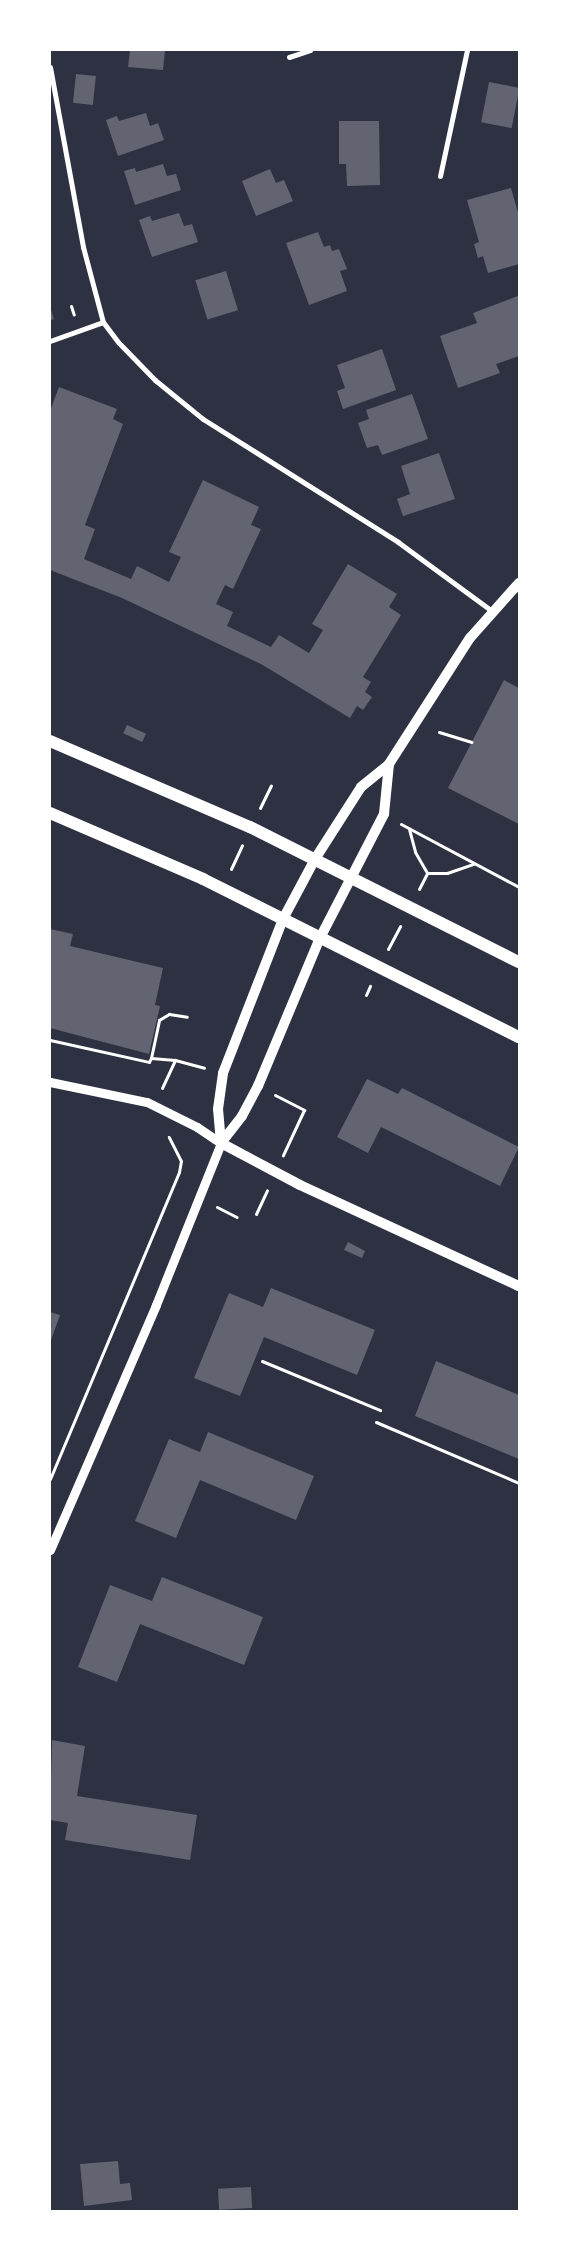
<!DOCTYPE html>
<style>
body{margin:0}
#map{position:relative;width:569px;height:2261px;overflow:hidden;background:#2d3142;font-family:Barlow,sans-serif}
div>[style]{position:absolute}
.building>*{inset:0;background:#626471;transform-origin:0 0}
.path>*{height:3px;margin:-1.5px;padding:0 1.5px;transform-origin:1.5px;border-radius:1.5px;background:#fff}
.minor>*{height:5px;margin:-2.5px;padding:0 2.5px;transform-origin:2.5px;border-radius:2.5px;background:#fff}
.tertiary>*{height:9px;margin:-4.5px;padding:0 4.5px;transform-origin:4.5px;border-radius:4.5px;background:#fff}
.secondary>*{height:10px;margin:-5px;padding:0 5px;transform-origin:5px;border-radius:5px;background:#fff}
.primary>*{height:12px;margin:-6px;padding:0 6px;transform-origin:6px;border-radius:6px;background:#fff}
span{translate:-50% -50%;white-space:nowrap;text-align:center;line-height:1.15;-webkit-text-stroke:5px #fff;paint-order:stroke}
.frame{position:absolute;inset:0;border:51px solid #fff;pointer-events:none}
</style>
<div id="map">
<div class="building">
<div style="clip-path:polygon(130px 50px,165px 50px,163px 70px,128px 67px)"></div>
<div style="left:76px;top:74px;width:20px;height:29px;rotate:6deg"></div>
<div style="left:489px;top:82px;width:31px;height:41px;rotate:11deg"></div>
<div style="clip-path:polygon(146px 113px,150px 126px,158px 123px,164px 140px,118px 156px,106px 120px,117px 116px,119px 121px)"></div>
<div style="clip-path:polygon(339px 121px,379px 121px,380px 185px,347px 186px,346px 164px,339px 164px)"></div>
<div style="clip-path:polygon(163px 164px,167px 176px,176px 174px,181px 190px,135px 205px,124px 171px,135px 168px,136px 172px)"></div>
<div style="clip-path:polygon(270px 169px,276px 183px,284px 180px,293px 201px,256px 216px,242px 181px)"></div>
<div style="clip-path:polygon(511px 188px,519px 216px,519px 264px,488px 273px,483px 256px,478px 258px,474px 244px,479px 242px,467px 200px)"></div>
<div style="clip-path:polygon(179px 213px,184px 226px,192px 224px,198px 242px,152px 257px,139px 220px,150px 216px,152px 221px)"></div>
<div style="clip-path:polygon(318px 232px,324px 247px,330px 245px,332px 251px,339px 249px,347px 269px,340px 271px,347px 291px,309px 305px,286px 243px)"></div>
<div style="left:226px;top:271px;width:41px;height:32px;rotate:73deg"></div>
<div style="clip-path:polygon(518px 296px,519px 356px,496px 364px,500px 373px,458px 388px,440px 336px,477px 323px,473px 313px)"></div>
<div style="clip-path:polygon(50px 307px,54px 319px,50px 320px)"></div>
<div style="clip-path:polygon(382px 349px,396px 390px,343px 409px,337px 391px,345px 388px,337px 365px)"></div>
<div style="clip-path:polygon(59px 387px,117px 409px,113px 419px,123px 424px,85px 525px,95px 529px,84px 559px,131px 579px,137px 566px,169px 582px,181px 557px,169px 552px,203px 480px,259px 507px,251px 525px,261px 529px,233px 589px,225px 585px,216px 604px,233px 612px,227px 626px,271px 647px,279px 635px,309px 653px,323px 630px,312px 624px,348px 564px,397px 594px,389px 607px,401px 615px,363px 677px,371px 682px,365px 692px,372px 697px,363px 710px,357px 706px,350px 718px,261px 664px,122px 598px,50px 570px,50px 411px)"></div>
<div style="clip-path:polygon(412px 394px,428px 439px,382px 455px,378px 445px,367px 448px,358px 423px,369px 419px,366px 410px)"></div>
<div style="clip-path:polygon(439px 453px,455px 499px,403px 516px,397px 499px,410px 494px,401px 466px)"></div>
<div style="clip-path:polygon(504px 680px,519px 688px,519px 824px,448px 788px)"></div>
<div style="left:127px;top:725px;width:21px;height:9px;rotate:25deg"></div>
<div style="clip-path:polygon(50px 929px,73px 934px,70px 946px,163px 968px,155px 1005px,160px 1006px,149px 1054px,50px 1028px)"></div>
<div style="clip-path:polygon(367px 1079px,398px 1094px,402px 1088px,519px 1147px,500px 1186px,381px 1127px,368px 1153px,337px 1137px)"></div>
<div style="clip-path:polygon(348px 1242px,365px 1251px,362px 1258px,344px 1250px)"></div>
<div style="clip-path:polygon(271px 1288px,375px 1330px,357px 1375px,264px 1337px,240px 1396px,194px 1378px,229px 1293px,263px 1307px)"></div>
<div style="clip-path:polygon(50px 1312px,60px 1315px,50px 1343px)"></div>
<div style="clip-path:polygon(436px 1361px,519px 1395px,519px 1459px,415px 1416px)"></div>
<div style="clip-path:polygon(208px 1432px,314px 1476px,296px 1520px,200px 1480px,176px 1538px,135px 1521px,169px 1439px,200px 1452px)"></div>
<div style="clip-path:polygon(162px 1577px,263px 1617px,244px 1665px,140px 1624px,117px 1682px,78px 1667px,110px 1585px,152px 1601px)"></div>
<div style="clip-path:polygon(52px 1740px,85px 1746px,77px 1796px,197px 1815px,190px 1860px,65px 1840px,68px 1823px,50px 1820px)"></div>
<div style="clip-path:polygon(118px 2161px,120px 2184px,130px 2183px,132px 2200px,84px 2206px,80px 2164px)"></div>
<div style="left:251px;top:2187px;width:21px;height:33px;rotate:87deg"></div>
</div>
<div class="path">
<div style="left:71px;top:306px;width:9px;rotate:72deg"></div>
<div style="left:439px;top:732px;width:34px;rotate:17deg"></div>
<div style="left:260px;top:808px;width:25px;rotate:-64deg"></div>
<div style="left:401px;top:824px;width:134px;rotate:28.1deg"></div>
<div style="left:409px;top:829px;width:24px;rotate:75deg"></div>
<div style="left:415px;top:852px;width:24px;rotate:60deg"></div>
<div style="left:231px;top:869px;width:26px;rotate:-65deg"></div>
<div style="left:419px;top:889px;width:18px;rotate:-63deg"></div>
<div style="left:427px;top:873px;width:20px"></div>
<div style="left:447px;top:873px;width:28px;rotate:-19deg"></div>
<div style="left:388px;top:949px;width:26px;rotate:-62deg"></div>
<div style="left:366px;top:995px;width:10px;rotate:-66deg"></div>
<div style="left:50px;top:1040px;width:101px;rotate:12.5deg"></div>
<div style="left:149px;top:1062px;width:4px;rotate:-63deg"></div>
<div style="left:151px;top:1058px;width:24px;rotate:5deg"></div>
<div style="left:175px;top:1060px;width:30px;rotate:15deg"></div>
<div style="left:151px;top:1058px;width:39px;rotate:-78deg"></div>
<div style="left:159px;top:1020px;width:12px;rotate:-31deg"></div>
<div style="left:169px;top:1014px;width:18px;rotate:9deg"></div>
<div style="left:162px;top:1088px;width:31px;rotate:-65deg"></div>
<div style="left:275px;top:1095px;width:33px;rotate:27deg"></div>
<div style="left:304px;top:1110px;width:50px;rotate:115deg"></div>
<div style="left:217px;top:1207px;width:22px;rotate:27deg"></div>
<div style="left:256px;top:1214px;width:26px;rotate:-65deg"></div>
<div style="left:262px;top:1361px;width:128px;rotate:22.6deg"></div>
<div style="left:376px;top:1422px;width:155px;rotate:23.1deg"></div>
<div style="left:50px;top:1479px;width:333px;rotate:-67.2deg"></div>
<div style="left:179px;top:1172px;width:11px;rotate:-80deg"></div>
<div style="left:181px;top:1161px;width:27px;rotate:-117deg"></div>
</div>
<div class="minor">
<div style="left:289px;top:57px;width:22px;rotate:-18deg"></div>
<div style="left:50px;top:67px;width:183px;rotate:79.6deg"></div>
<div style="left:83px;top:247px;width:78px;rotate:75.1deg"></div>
<div style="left:103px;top:322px;width:26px;rotate:53deg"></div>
<div style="left:119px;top:343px;width:52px;rotate:45.8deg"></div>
<div style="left:155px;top:380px;width:62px;rotate:39.1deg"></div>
<div style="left:203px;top:419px;width:231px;rotate:32.2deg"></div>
<div style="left:398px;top:542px;width:117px;rotate:36.3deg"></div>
<div style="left:440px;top:176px;width:129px;rotate:-77.9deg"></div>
<div style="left:50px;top:341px;width:56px;rotate:-19.7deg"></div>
</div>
<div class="tertiary">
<div style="left:50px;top:1082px;width:99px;rotate:11.7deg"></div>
<div style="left:147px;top:1102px;width:56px;rotate:26.6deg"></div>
<div style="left:197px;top:1127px;width:29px;rotate:34deg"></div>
<div style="left:221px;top:1143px;width:175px;rotate:111.9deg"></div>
<div style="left:156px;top:1305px;width:267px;rotate:113.4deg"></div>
</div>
<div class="secondary">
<div style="left:221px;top:1143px;width:34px;rotate:-95deg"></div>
<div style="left:218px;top:1109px;width:36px;rotate:-82deg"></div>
<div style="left:223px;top:1073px;width:165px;rotate:-68.7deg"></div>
<div style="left:283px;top:919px;width:68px;rotate:-61.9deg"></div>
<div style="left:315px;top:859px;width:85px;rotate:-57.4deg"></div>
<div style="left:361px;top:787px;width:36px;rotate:-39deg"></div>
<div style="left:389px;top:764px;width:150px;rotate:-57.3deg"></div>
<div style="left:470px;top:638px;width:74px;rotate:-48.3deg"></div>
<div style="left:221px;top:1143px;width:34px;rotate:-52deg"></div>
<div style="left:242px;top:1116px;width:34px;rotate:-62deg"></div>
<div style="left:258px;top:1086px;width:160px;rotate:-67.3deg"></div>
<div style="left:320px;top:938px;width:140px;rotate:-62.7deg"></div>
<div style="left:384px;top:814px;width:50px;rotate:-84.3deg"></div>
<div style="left:221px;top:1143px;width:89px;rotate:28deg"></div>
<div style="left:300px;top:1185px;width:241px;rotate:24.8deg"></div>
</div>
<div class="primary">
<div style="left:50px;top:741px;width:218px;rotate:23.3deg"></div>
<div style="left:250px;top:827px;width:301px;rotate:26.7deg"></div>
<div style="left:50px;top:813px;width:167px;rotate:23.3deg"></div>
<div style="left:203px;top:879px;width:353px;rotate:26.6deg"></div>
</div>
<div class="frame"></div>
</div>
